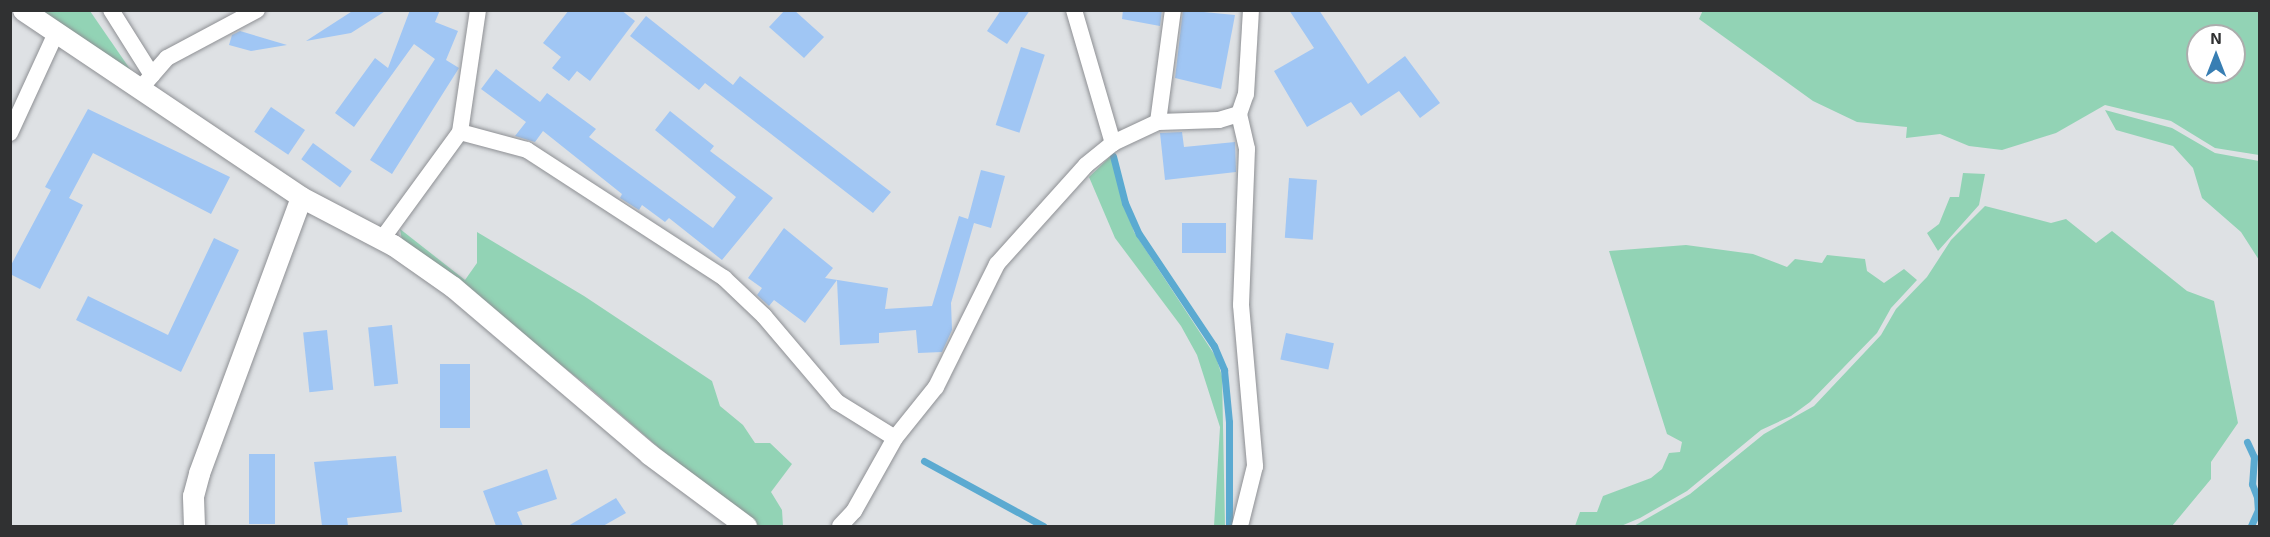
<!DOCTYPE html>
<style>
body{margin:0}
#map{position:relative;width:2270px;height:537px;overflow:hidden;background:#dee1e4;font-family:"Exo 2",sans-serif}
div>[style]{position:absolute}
.green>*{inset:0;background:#92d3b5}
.stream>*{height:7px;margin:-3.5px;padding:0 3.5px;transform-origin:3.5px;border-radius:3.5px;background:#5baad1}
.building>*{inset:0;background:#a0c6f4;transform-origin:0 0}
.roads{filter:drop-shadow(0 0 2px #8e9094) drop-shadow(0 0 2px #8e9094)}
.minor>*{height:16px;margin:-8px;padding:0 8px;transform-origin:8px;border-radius:8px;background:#fff}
.tertiary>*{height:21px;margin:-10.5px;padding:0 10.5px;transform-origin:10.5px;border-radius:10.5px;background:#fff}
span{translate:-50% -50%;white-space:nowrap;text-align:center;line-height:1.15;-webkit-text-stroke:4.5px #fff;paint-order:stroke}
.frame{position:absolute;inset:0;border:12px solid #303132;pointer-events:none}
.north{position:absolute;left:2186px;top:24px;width:60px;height:60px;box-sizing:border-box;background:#fff;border:2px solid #acadad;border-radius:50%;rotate:0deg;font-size:16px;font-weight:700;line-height:24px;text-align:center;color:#303132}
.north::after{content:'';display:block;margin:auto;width:21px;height:27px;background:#387eb3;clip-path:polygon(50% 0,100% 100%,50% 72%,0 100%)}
</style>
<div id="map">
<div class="green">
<div style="clip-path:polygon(evenodd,1703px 10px,2259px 11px,2259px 155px,2215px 148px,2171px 121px,2105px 105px,2056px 133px,2002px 150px,1969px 146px,1940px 134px,1906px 138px,1907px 127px,1857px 122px,1813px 101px,1699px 19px,1703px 10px,2198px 36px,2234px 36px,2234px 72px,2198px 72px,2198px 36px)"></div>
<div style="clip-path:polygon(38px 11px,90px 11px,132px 72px)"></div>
<div style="clip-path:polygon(2105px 110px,2172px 128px,2215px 153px,2259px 161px,2259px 260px,2241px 232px,2202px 198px,2193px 168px,2173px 146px,2116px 130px)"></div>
<div style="clip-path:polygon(1111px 156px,1134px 232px,1216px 357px,1222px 376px,1225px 526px,1214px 526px,1220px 427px,1197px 355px,1181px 326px,1115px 238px,1089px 177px)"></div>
<div style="clip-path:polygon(1963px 173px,1985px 174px,1979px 205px,1938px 251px,1927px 233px,1939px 224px,1950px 197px,1959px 197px)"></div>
<div style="clip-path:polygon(1985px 206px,2051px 223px,2066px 219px,2096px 243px,2112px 231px,2187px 291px,2214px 301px,2238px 423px,2211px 462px,2211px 479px,2172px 526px,1634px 526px,1690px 494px,1764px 434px,1814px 406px,1881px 335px,1896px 309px,1927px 277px,1951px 240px)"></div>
<div style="clip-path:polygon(400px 229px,465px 280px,477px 263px,477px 232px,584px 296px,712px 381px,720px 406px,743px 425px,755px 443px,770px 443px,792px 464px,771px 492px,782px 510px,783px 526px,750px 526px,584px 383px,402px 241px)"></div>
<div style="clip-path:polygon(1686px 245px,1753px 254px,1787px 267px,1795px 259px,1822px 263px,1827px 255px,1865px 259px,1867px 271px,1884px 283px,1904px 269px,1917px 280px,1891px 308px,1877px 333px,1810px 402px,1791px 416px,1761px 430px,1687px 491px,1640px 518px,1621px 526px,1575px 526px,1580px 512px,1597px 512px,1603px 496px,1651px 478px,1662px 469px,1669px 453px,1680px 452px,1682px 442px,1667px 434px,1609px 251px)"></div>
</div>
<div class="stream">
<div style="left:1113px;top:156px;width:49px;rotate:75.7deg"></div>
<div style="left:1125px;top:203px;width:34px;rotate:66deg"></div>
<div style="left:1139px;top:234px;width:135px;rotate:56.2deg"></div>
<div style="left:1214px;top:346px;width:26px;rotate:67deg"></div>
<div style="left:1224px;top:370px;width:52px;rotate:84.5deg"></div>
<div style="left:1229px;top:422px;width:104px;rotate:90deg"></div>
<div style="left:2247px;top:442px;width:17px;rotate:65deg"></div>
<div style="left:2254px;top:457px;width:27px;rotate:94deg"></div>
<div style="left:2252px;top:484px;width:14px;rotate:69deg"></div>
<div style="left:2257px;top:497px;width:13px;rotate:86deg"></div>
<div style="left:2258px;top:510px;width:17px;rotate:114deg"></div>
<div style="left:924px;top:461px;width:136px;rotate:28.6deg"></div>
</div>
<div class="building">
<div style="clip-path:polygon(354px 10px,387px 10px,351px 33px,306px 41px)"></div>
<div style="clip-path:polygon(410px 10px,440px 10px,435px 22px,458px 31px,446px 60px,459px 68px,392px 174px,370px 160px,435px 59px,414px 44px,354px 127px,335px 113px,375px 58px,388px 68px)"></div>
<div style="clip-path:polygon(569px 10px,621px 10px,635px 21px,590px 81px,577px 71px,569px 81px,552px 68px,561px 57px,543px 43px)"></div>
<div style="clip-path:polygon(785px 10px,794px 10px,824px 37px,804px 58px,769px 27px)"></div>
<div style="clip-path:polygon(1001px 10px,1030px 10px,1007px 44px,987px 31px)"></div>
<div style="clip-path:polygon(1123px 10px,1162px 10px,1160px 26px,1122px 19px)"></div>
<div style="clip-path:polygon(1183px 10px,1235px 15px,1221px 89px,1175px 78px)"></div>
<div style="clip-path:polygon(1289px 10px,1319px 10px,1368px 84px,1405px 56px,1440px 103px,1420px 118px,1399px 91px,1361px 116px,1351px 102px,1307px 127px,1274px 71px,1314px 48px)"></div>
<div style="clip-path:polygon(646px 16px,733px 85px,740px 76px,891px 192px,873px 213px,705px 83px,699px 90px,630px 36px)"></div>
<div style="clip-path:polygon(240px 31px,287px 45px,251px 51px,229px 45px,232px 35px)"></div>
<div style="left:1021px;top:47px;width:25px;height:82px;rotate:18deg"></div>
<div style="clip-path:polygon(496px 69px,540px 102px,547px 93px,596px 129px,589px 137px,713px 228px,736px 197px,655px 130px,670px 111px,714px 146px,710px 151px,773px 198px,722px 260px,669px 218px,665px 222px,642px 205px,639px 210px,620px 198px,622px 194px,543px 131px,535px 142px,515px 136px,526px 122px,481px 89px)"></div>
<div style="left:271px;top:107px;width:41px;height:30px;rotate:34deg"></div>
<div style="clip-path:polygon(88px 109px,230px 177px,211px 214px,93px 153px,69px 198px,83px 205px,40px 289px,10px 274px,10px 267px,51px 190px,45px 187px)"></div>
<div style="clip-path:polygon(1182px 132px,1184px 147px,1235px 142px,1236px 172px,1165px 180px,1160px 133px)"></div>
<div style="left:313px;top:143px;width:48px;height:20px;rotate:36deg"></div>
<div style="clip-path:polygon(981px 170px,1005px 176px,991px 228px,974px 223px,951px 303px,952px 330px,942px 352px,918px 353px,916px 330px,879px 333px,879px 343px,840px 345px,837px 280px,805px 323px,774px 300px,769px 306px,757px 295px,762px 288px,748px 278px,784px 228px,833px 268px,825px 278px,888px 288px,885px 309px,932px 306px,959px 216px,968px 219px)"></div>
<div style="left:1289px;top:178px;width:28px;height:60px;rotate:4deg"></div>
<div style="left:1226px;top:223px;width:30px;height:44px;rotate:90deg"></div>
<div style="clip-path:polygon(214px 238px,239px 250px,181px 372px,76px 320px,88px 296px,168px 335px)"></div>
<div style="left:392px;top:325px;width:59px;height:24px;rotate:84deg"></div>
<div style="left:327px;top:330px;width:60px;height:24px;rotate:84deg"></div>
<div style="left:1286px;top:333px;width:49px;height:27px;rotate:12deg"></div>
<div style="left:440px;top:364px;width:30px;height:64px"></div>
<div style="left:249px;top:454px;width:26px;height:70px"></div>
<div style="clip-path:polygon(396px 456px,402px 512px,347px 518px,348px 526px,322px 526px,314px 462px)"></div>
<div style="clip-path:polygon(547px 469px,557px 499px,517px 512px,523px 526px,496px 526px,483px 491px)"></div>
<div style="clip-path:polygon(616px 498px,626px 513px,603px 526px,568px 526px)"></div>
</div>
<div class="roads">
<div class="minor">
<div style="left:111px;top:10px;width:77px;rotate:57.8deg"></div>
<div style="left:1074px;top:10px;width:139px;rotate:73.7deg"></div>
<div style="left:140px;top:89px;width:41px;rotate:-48.9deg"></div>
<div style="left:167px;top:58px;width:102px;rotate:-28.1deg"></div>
<div style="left:1239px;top:114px;width:36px;rotate:77deg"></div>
<div style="left:1247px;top:149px;width:156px;rotate:92.2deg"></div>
<div style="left:1241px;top:305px;width:162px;rotate:85deg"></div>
<div style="left:1255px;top:466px;width:62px;rotate:104deg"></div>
<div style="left:1158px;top:122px;width:113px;rotate:-82.4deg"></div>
<div style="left:460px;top:132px;width:69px;rotate:15deg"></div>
<div style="left:527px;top:150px;width:235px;rotate:33deg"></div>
<div style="left:724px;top:278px;width:55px;rotate:43.5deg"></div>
<div style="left:764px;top:316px;width:113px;rotate:49.7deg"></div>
<div style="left:837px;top:402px;width:68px;rotate:31.8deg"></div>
<div style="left:10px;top:133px;width:110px;rotate:-65.3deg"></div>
<div style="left:382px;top:239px;width:132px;rotate:-53.9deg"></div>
<div style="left:460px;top:132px;width:123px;rotate:-81.6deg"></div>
<div style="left:840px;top:526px;width:21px;rotate:-47deg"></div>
<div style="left:854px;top:511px;width:84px;rotate:-60.7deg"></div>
<div style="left:895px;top:438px;width:65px;rotate:-51.2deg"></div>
<div style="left:936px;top:387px;width:137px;rotate:-63.6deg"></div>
<div style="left:997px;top:264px;width:133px;rotate:-48deg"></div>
<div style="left:1086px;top:165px;width:35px;rotate:-39deg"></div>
<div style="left:1113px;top:143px;width:50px;rotate:-25deg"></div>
<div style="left:1158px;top:122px;width:61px;rotate:-1.9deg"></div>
<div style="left:1219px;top:120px;width:21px;rotate:-17deg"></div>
<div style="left:1239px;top:114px;width:21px;rotate:-71deg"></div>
<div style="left:1246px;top:94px;width:84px;rotate:-86.6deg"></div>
</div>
<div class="tertiary">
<div style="left:23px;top:10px;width:335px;rotate:33.9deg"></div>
<div style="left:301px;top:197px;width:104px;rotate:27.6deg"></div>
<div style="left:393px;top:245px;width:73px;rotate:35deg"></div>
<div style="left:453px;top:287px;width:257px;rotate:40.4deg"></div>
<div style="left:649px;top:454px;width:121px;rotate:36.6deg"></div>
<div style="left:194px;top:526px;width:30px;rotate:-92deg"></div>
<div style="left:193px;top:496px;width:24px;rotate:-75deg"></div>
<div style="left:199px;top:473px;width:294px;rotate:-69.7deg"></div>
</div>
</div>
<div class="frame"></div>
<div class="north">N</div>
</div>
